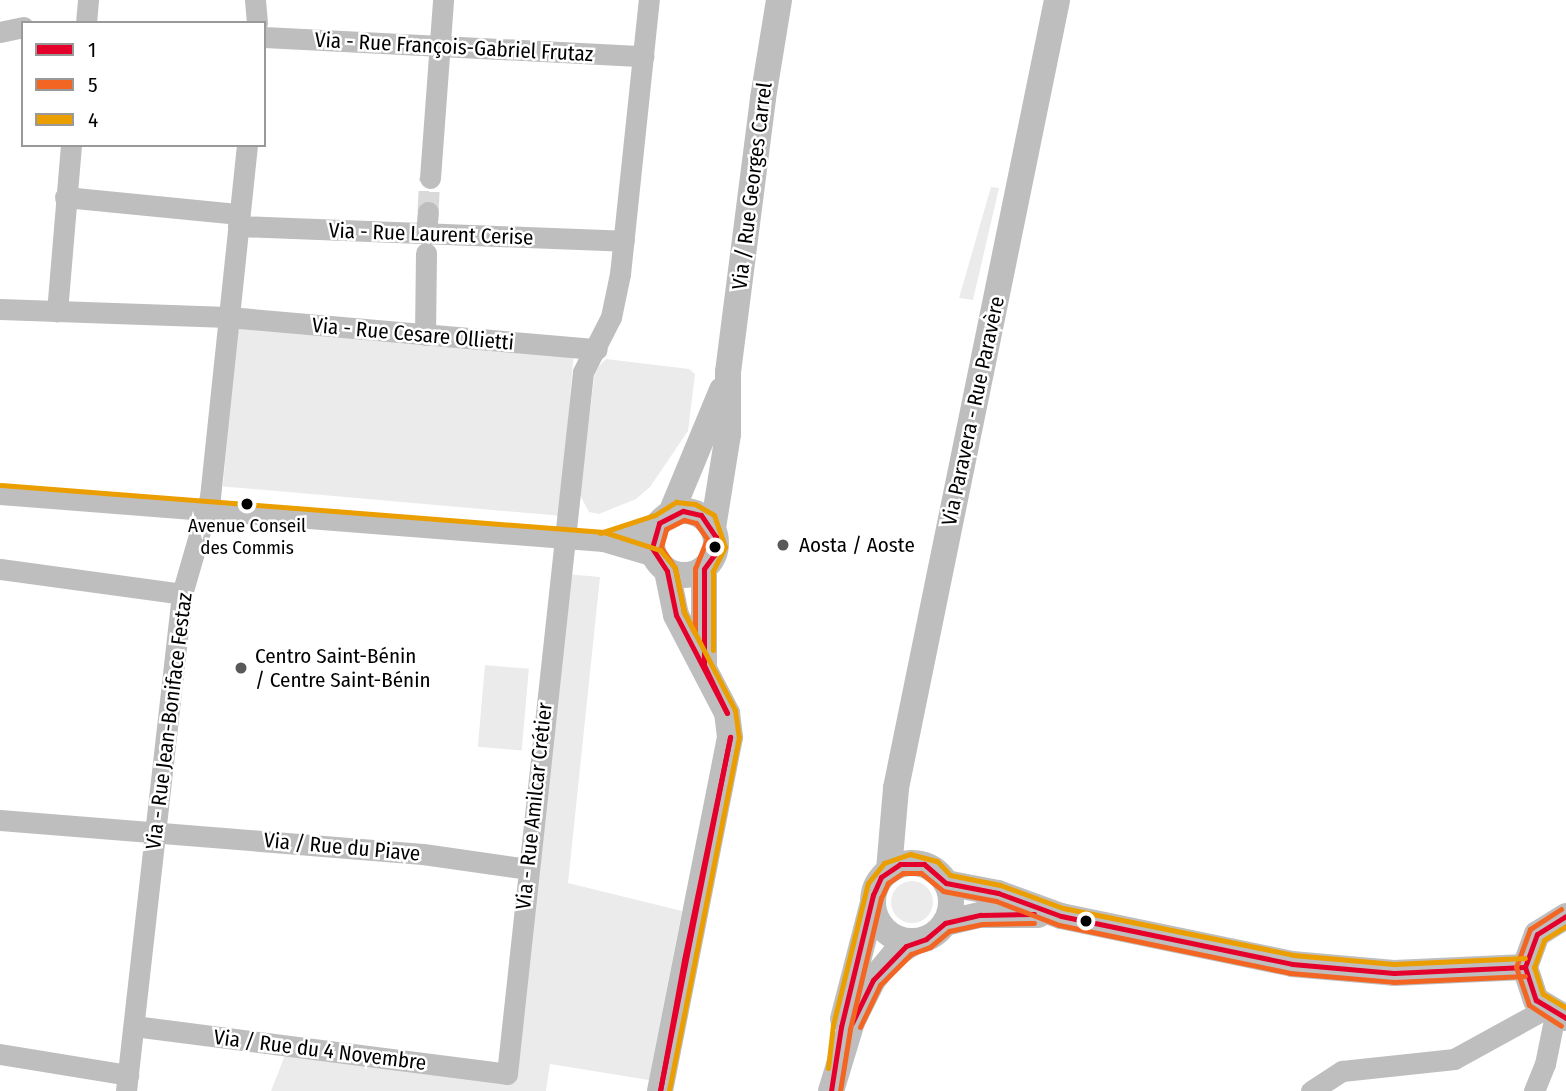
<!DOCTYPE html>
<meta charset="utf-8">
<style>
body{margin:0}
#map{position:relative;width:1566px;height:1091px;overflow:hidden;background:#fff;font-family:"Fira Sans Condensed",sans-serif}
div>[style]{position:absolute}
.green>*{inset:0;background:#ebebeb;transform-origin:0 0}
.round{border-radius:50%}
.minor-tunnel>*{height:21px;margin-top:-10.5px;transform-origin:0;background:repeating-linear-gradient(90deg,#d9d9d9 0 21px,transparent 0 31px)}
.minor>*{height:21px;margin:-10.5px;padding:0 10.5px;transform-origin:10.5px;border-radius:10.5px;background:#bebebe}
.tertiary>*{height:26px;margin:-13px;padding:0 13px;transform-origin:13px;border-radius:13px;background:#bebebe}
.tertiary>.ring{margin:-13px;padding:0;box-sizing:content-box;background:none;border:26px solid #bebebe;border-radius:50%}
.bus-1>*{height:5px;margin:-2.5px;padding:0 2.5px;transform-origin:2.5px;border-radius:2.5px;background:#e4002b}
.bus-2>*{height:5px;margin:-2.5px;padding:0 2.5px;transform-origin:2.5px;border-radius:2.5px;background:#f26522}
.bus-3>*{height:5px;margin:-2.5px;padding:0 2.5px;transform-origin:2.5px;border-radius:2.5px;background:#eb9e00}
.dots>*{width:19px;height:19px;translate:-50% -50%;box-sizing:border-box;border:4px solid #fff;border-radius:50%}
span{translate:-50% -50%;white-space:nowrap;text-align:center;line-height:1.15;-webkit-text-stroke:5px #fff;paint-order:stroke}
.bus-label{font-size:19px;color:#000}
.street-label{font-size:21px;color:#000}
.poi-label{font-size:21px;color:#000}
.left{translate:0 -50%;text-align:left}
.legend{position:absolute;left:21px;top:21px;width:245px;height:126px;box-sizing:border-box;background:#fff;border:2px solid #999;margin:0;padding:9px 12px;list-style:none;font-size:21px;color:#000}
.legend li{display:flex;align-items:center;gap:14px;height:35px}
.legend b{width:35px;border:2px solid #999}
</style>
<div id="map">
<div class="green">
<div style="clip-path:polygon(991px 187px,999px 188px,973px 300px,959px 298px)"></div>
<div style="left:237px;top:325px;width:338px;height:162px;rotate:5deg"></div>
<div style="clip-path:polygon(606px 359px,689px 369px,695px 374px,688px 431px,650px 487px,636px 499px,599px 514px,589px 512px,580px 495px,595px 370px)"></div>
<div style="clip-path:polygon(566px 574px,600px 577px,568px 883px,682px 911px,649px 1080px,550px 1064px,546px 1091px,271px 1091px,287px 1050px,512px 1081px)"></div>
<div style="left:485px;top:665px;width:44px;height:82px;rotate:5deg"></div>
<div class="round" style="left:891px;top:881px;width:42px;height:42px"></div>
</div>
<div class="minor-tunnel">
<div style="left:428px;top:212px;width:34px;rotate:-87deg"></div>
</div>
<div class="minor">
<div style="left:255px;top:0;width:23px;rotate:85deg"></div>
<div style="left:86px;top:23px;width:23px;rotate:-85deg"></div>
<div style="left:0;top:32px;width:24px;rotate:-12deg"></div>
<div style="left:264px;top:37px;width:380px;rotate:2.9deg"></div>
<div style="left:71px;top:145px;width:167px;rotate:94.8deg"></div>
<div style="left:57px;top:311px;width:171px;rotate:2deg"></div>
<div style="left:228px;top:317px;width:370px;rotate:5deg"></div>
<div style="left:430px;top:178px;width:178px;rotate:-85.8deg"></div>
<div style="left:65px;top:197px;width:175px;rotate:5.6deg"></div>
<div style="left:238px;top:226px;width:386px;rotate:2.2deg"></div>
<div style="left:426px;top:234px;width:22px;rotate:-85deg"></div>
<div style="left:0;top:309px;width:57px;rotate:2deg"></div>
<div style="left:425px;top:335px;width:82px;rotate:-89.3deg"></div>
<div style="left:0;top:494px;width:605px;rotate:4.46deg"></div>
<div style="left:603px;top:541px;width:53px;rotate:16.4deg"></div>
<div style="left:603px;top:541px;width:59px;rotate:-17.8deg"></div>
<div style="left:0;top:569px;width:184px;rotate:7.8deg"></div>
<div style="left:0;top:820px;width:424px;rotate:4.6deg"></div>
<div style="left:423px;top:854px;width:106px;rotate:8.1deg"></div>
<div style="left:134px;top:1026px;width:376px;rotate:7.3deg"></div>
<div style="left:507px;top:1074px;width:706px;rotate:-83.82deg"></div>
<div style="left:583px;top:372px;width:62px;rotate:-63deg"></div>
<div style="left:611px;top:317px;width:44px;rotate:-78.2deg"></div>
<div style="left:620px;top:274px;width:276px;rotate:-84deg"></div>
<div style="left:0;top:1054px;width:130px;rotate:9.3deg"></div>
<div style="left:126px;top:1091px;width:500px;rotate:-83.57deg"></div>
<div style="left:182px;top:594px;width:101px;rotate:-73.9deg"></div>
<div style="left:210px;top:497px;width:354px;rotate:-84deg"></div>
<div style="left:1311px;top:1091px;width:37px;rotate:-33deg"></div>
<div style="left:1342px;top:1071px;width:113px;rotate:-6.1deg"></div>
<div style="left:1454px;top:1059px;width:104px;rotate:-28.8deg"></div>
<div style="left:1534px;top:1091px;width:29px;rotate:-68deg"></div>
<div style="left:1545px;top:1064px;width:50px;rotate:-78.5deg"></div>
</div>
<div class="tertiary">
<div class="ring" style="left:652px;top:511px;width:38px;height:38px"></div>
<div style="left:671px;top:513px;width:133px;rotate:-67.5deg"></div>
<div style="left:713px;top:528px;width:95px;rotate:-80.9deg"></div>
<div style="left:728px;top:434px;width:62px;rotate:-90deg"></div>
<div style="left:728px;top:372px;width:276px;rotate:-82.7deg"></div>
<div style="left:763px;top:98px;width:99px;rotate:-80.7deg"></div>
<div style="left:704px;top:663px;width:94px;rotate:-90deg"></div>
<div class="ring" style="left:873px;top:863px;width:52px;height:52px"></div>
<div style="left:889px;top:870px;width:82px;rotate:-85.1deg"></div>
<div style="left:896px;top:788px;width:804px;rotate:-78.45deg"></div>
<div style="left:946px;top:883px;width:53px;rotate:10.9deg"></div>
<div style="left:998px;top:893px;width:67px;rotate:20.1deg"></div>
<div style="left:1061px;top:916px;width:236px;rotate:11.7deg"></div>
<div style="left:1292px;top:964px;width:102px;rotate:5deg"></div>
<div style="left:1394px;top:973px;width:131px;rotate:-2.6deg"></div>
<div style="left:1566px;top:916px;width:34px;rotate:148deg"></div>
<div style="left:1537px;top:934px;width:35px;rotate:110deg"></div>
<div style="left:1525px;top:967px;width:35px;rotate:72deg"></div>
<div style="left:1536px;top:1000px;width:35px;rotate:31deg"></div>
<div style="left:945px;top:923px;width:37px;rotate:-13deg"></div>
<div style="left:981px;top:915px;width:57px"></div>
<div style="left:843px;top:1019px;width:117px;rotate:-75.6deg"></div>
<div style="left:660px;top:1091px;width:361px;rotate:-78.8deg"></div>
<div style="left:730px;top:737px;width:24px;rotate:-97deg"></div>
<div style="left:727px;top:713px;width:110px;rotate:-117.5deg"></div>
<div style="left:676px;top:615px;width:45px;rotate:-101.6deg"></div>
<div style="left:831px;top:1091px;width:72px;rotate:-73.1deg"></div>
<div style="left:852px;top:1022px;width:47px;rotate:-63.4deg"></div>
<div style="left:873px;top:980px;width:33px;rotate:-50deg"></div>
<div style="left:894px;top:955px;width:24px;rotate:-33deg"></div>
</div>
<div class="bus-1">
<div style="left:683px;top:511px;width:18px;rotate:13deg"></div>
<div style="left:701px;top:515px;width:27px;rotate:56deg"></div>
<div style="left:716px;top:537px;width:18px;rotate:96deg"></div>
<div style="left:714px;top:555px;width:17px;rotate:126deg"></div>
<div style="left:704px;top:569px;width:96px;rotate:90deg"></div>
<div style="left:704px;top:665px;width:53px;rotate:64.4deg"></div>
<div style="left:727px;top:713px;width:110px;rotate:-117.5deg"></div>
<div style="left:676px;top:615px;width:45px;rotate:-101.6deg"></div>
<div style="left:667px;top:571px;width:27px;rotate:-123deg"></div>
<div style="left:652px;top:548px;width:26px;rotate:-74deg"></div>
<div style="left:659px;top:523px;width:27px;rotate:-27deg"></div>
<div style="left:730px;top:737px;width:361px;rotate:101.2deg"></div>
<div style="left:660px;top:1091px;width:133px;rotate:-79.6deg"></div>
<div style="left:684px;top:960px;width:228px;rotate:-78.3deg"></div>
<div style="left:1566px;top:916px;width:34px;rotate:148deg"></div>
<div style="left:1537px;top:934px;width:35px;rotate:110deg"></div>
<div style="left:1525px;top:967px;width:35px;rotate:72deg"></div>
<div style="left:1536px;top:1000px;width:35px;rotate:31deg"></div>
<div style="left:852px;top:1023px;width:48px;rotate:-64deg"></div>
<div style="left:873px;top:980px;width:47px;rotate:-45.9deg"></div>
<div style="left:906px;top:946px;width:21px;rotate:-19deg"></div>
<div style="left:926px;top:939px;width:25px;rotate:-40deg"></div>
<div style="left:945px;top:923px;width:37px;rotate:-13deg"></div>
<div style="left:981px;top:915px;width:53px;rotate:-1.1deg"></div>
<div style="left:831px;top:1091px;width:65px;rotate:-81.1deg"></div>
<div style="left:841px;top:1027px;width:136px;rotate:-76.4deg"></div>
<div style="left:873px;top:895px;width:20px;rotate:-66deg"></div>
<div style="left:881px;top:877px;width:23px;rotate:-34deg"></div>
<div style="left:900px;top:864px;width:24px"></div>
<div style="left:924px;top:864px;width:29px;rotate:41deg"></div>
<div style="left:946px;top:883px;width:53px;rotate:10.9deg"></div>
<div style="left:998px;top:893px;width:67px;rotate:20.1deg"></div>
<div style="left:1061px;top:916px;width:236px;rotate:11.7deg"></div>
<div style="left:1292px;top:964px;width:102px;rotate:5deg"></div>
<div style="left:1394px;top:973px;width:131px;rotate:-2.6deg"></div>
</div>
<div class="bus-2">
<div style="left:684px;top:520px;width:12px;rotate:14deg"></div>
<div style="left:696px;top:523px;width:19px;rotate:55deg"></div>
<div style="left:707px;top:539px;width:31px;rotate:112deg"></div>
<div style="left:695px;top:568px;width:65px;rotate:90deg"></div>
<div style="left:695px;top:633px;width:24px;rotate:-118deg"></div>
<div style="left:684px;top:612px;width:45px;rotate:-101.6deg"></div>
<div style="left:675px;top:568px;width:25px;rotate:-124deg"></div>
<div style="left:661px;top:547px;width:19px;rotate:-74deg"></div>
<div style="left:666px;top:529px;width:20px;rotate:-27deg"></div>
<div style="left:1561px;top:909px;width:37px;rotate:147deg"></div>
<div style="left:1530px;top:929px;width:40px;rotate:110.2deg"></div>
<div style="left:1516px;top:967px;width:40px;rotate:71.1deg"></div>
<div style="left:1529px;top:1005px;width:38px;rotate:33deg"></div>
<div style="left:860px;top:1027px;width:47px;rotate:-64.5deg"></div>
<div style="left:880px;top:985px;width:44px;rotate:-45deg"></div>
<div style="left:911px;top:954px;width:20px;rotate:-20deg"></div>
<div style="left:930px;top:947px;width:25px;rotate:-40deg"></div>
<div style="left:949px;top:931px;width:34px;rotate:-12deg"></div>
<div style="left:982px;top:924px;width:52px;rotate:-1.1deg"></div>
<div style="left:840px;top:1091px;width:63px;rotate:-80.8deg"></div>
<div style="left:850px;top:1029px;width:135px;rotate:-76.7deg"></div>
<div style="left:881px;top:898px;width:17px;rotate:-65deg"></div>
<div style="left:888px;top:883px;width:18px;rotate:-34deg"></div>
<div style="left:903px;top:873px;width:18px"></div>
<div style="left:921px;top:873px;width:28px;rotate:39deg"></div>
<div style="left:943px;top:891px;width:54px;rotate:10.7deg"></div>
<div style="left:996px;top:901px;width:67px;rotate:20.9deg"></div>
<div style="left:1059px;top:925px;width:236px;rotate:11.7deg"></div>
<div style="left:1290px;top:973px;width:104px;rotate:4.9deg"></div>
<div style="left:1394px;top:982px;width:131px;rotate:-2.6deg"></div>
</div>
<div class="bus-3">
<div style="left:1px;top:485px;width:605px;rotate:4.46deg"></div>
<div style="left:604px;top:532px;width:59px;rotate:17.8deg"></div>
<div style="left:660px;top:550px;width:23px;rotate:50deg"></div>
<div style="left:675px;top:568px;width:45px;rotate:78.4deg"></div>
<div style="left:684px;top:612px;width:110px;rotate:62.5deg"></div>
<div style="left:735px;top:710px;width:27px;rotate:82deg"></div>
<div style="left:739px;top:737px;width:361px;rotate:101.2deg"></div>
<div style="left:600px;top:533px;width:58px;rotate:-18.1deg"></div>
<div style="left:655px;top:515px;width:25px;rotate:-32deg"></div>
<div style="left:676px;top:502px;width:19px;rotate:6deg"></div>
<div style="left:695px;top:504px;width:22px;rotate:30deg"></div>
<div style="left:714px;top:515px;width:34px;rotate:71deg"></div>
<div style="left:725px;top:547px;width:27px;rotate:117deg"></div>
<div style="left:713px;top:571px;width:79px;rotate:90deg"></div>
<div style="left:1566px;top:926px;width:26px;rotate:148deg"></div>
<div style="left:1544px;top:940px;width:29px;rotate:110deg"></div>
<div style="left:1534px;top:967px;width:28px;rotate:72deg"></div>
<div style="left:1543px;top:994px;width:27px;rotate:31deg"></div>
<div style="left:828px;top:1068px;width:43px;rotate:-83.4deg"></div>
<div style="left:833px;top:1025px;width:146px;rotate:-76.2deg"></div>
<div style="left:868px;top:883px;width:26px;rotate:-51deg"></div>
<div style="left:884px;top:863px;width:28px;rotate:-19deg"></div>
<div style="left:910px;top:854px;width:28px;rotate:15deg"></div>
<div style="left:937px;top:861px;width:19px;rotate:47deg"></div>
<div style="left:950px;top:875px;width:51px;rotate:11.3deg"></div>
<div style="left:1000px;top:885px;width:67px;rotate:20.1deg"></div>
<div style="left:1063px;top:908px;width:235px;rotate:11.5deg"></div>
<div style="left:1293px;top:955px;width:101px;rotate:5.1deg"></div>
<div style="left:1394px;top:964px;width:131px;rotate:-2.6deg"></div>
</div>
<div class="dots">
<div style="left:247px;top:504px;background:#000"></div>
<div style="left:783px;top:545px;background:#595959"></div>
<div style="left:715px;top:547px;background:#000"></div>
<div style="left:241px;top:668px;background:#595959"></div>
<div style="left:1086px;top:921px;background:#000"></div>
</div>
<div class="bus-label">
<span style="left:247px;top:537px">Avenue Conseil<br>des Commis</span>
</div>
<div class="street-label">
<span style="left:454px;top:47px;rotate:3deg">Via - Rue François-Gabriel Frutaz</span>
<span style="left:752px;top:186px;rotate:-83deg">Via / Rue Georges Carrel</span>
<span style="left:431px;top:234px;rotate:2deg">Via - Rue Laurent Cerise</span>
<span style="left:413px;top:334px;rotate:5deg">Via - Rue Cesare Ollietti</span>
<span style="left:973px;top:411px;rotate:-78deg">Via Paravera - Rue Paravère</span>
<span style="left:169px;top:721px;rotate:-83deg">Via - Rue Jean-Boniface Festaz</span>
<span style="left:534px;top:806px;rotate:-84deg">Via - Rue Amilcar Crétier</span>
<span style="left:342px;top:847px;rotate:5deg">Via / Rue du Piave</span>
<span style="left:320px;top:1050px;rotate:7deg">Via / Rue du 4 Novembre</span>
</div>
<div class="poi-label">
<span class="left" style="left:799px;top:545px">Aosta / Aoste</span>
<span class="left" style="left:255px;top:668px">Centro Saint-Bénin<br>/ Centre Saint-Bénin</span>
</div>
<ul class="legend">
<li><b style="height:9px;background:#e4002b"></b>1</li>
<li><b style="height:9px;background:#f26522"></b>5</li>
<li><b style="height:9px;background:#eb9e00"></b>4</li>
</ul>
</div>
